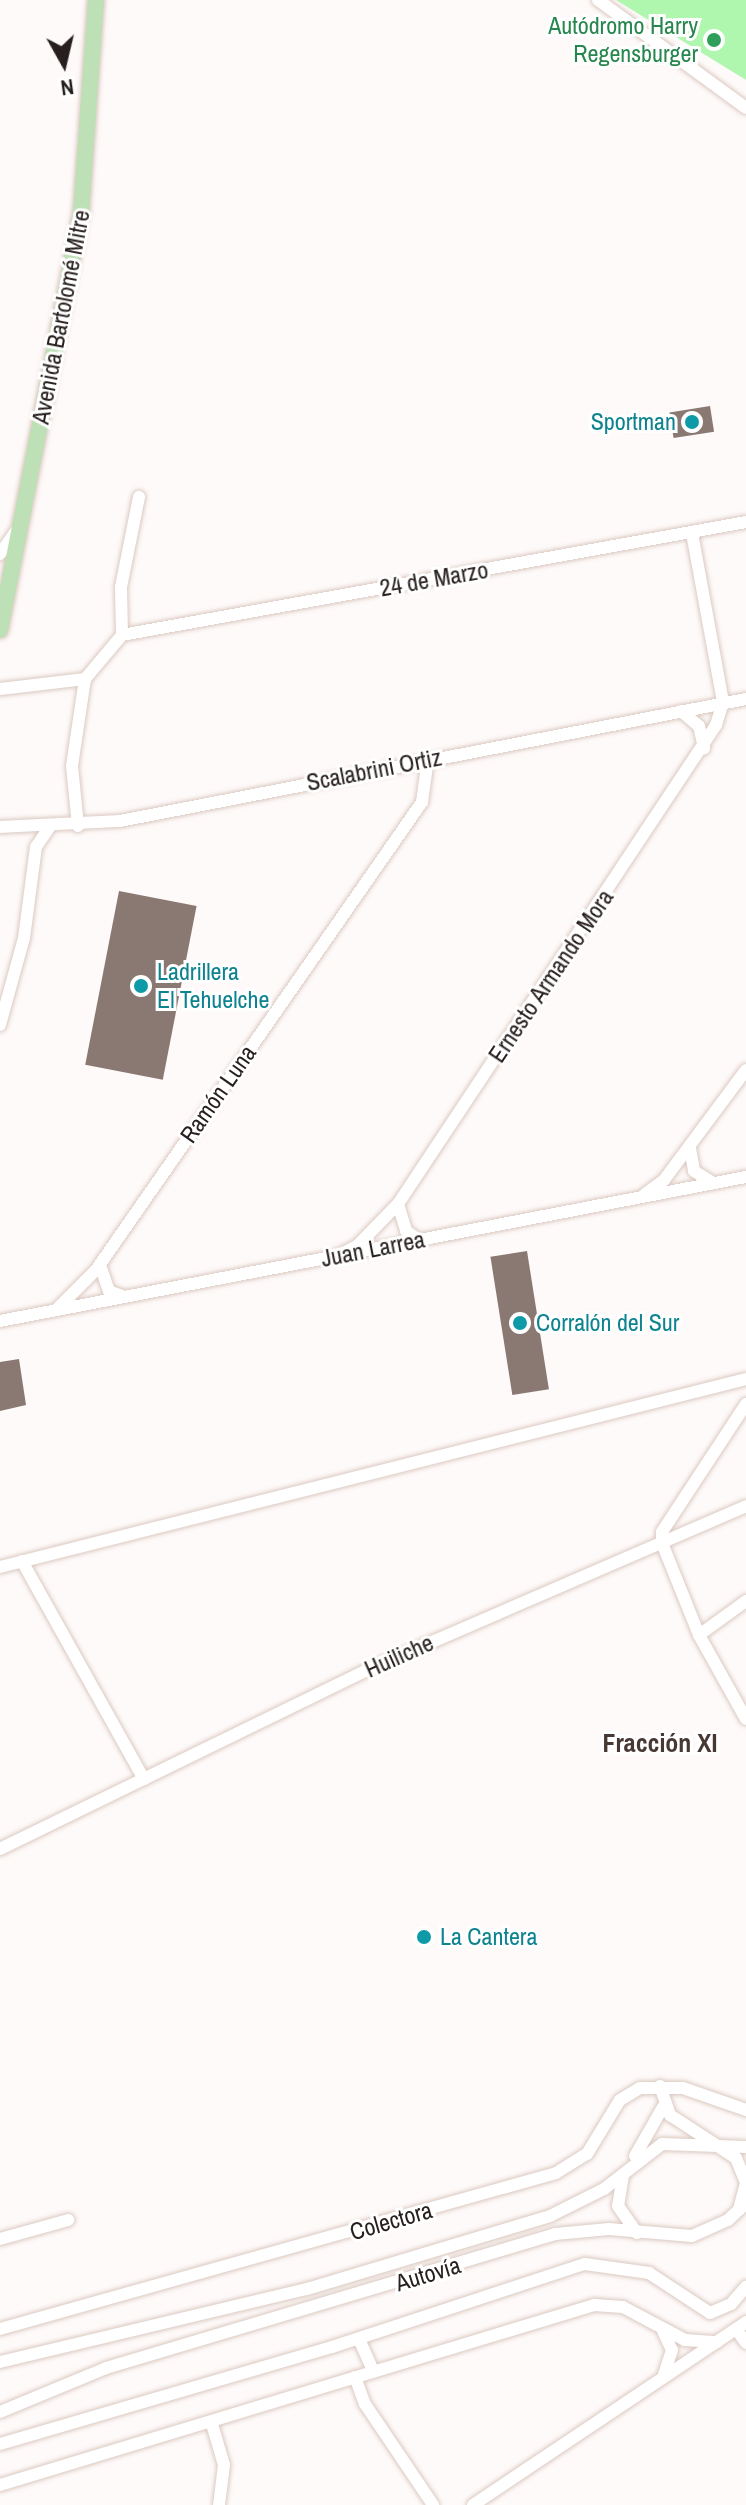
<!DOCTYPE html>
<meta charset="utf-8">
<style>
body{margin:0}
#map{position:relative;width:746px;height:2505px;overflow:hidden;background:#fefaf9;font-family:"Archivo Narrow",sans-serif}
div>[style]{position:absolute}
.green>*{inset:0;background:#aff7af}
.building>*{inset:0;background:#8a7972;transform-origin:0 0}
.roads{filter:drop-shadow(0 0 2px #dbc9c1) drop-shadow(0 0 2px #dbc9c1)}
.minor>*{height:12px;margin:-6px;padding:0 6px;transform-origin:6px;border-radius:6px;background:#fff}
.major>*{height:16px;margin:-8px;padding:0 8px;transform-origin:8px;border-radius:8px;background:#bee0b6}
.dots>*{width:22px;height:22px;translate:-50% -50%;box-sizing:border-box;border:4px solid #fff;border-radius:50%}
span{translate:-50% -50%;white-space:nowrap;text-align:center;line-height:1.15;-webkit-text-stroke:6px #fff;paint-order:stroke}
.leisure-label{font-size:24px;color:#27864d}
.right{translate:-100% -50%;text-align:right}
.street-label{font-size:24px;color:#261f1d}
.culture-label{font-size:24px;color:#0d838f}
.left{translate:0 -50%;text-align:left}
.neighbourhood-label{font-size:26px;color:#473833;font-weight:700}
.north{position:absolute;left:24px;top:24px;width:80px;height:80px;-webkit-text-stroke:6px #fff;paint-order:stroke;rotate:172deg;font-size:22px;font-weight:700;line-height:32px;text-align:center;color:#261f1d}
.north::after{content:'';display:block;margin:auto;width:28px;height:36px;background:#261f1d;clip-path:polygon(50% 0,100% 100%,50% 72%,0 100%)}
</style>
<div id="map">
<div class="green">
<div style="clip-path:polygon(616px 0,746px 0,746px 80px)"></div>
</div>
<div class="building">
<div style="left:710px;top:406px;width:26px;height:41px;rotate:81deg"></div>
<div style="left:119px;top:891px;width:79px;height:177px;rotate:11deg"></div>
<div style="left:527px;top:1251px;width:140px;height:37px;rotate:81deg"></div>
<div style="clip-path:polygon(19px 1359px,26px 1405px,0 1411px,0 1362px)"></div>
</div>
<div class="roads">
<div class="minor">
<div style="left:598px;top:0;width:183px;rotate:36.1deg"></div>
<div style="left:0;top:554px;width:35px;rotate:-55deg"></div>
<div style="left:122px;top:635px;width:634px;rotate:-10.26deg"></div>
<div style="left:0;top:689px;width:86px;rotate:-6.7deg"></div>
<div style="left:681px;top:711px;width:23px;rotate:40deg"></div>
<div style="left:699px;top:726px;width:23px;rotate:77deg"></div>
<div style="left:78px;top:826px;width:60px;rotate:-95.7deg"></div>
<div style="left:72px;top:766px;width:88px;rotate:-81.5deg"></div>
<div style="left:85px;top:679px;width:57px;rotate:-49.9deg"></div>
<div style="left:122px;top:635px;width:48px;rotate:-91.2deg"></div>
<div style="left:121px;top:587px;width:92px;rotate:-78.7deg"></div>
<div style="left:0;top:827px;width:120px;rotate:-2.9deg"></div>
<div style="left:120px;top:821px;width:638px;rotate:-11.03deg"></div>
<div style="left:0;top:1025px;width:90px;rotate:-74.6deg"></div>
<div style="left:24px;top:938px;width:92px;rotate:-82.5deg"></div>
<div style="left:36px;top:847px;width:25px;rotate:-56deg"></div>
<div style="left:690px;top:1148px;width:23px;rotate:80deg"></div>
<div style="left:694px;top:1171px;width:22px;rotate:32deg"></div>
<div style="left:645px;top:1194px;width:24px;rotate:-36deg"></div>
<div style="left:664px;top:1180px;width:137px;rotate:-53.3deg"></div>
<div style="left:398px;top:1204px;width:28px;rotate:73deg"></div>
<div style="left:406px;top:1231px;width:16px;rotate:35deg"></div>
<div style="left:337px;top:1256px;width:22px;rotate:-27deg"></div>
<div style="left:357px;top:1246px;width:59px;rotate:-45.7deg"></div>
<div style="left:398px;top:1204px;width:575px;rotate:-56.42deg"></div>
<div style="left:716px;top:725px;width:24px;rotate:-73deg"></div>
<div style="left:723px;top:702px;width:172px;rotate:-100.4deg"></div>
<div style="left:100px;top:1265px;width:28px;rotate:71deg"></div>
<div style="left:109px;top:1291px;width:17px;rotate:21deg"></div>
<div style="left:57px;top:1309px;width:55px;rotate:-45deg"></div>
<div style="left:96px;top:1270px;width:570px;rotate:-55.14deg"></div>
<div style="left:422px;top:802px;width:43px;rotate:-82.1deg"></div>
<div style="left:0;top:1321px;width:760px;rotate:-10.93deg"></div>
<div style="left:746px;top:1404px;width:153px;rotate:123.3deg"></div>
<div style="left:662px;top:1532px;width:11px;rotate:90deg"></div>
<div style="left:662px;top:1543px;width:99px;rotate:68.1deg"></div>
<div style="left:699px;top:1635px;width:58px;rotate:-35.9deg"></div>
<div style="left:22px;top:1561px;width:250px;rotate:60.8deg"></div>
<div style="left:0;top:1567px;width:769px;rotate:-14.14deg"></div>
<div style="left:699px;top:1635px;width:96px;rotate:60.8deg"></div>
<div style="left:0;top:1849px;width:406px;rotate:-26deg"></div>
<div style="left:365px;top:1671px;width:415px;rotate:-23.4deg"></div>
<div style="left:660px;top:2086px;width:31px;rotate:71deg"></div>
<div style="left:670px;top:2115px;width:79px;rotate:33.1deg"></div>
<div style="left:736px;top:2158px;width:27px;rotate:68deg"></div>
<div style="left:746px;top:2183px;width:28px;rotate:105deg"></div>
<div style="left:635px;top:2156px;width:56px;rotate:-60.3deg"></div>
<div style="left:623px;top:2175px;width:31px;rotate:99deg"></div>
<div style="left:618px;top:2206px;width:33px;rotate:55deg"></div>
<div style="left:0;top:2239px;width:71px;rotate:-15.6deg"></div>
<div style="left:0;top:2329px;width:577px;rotate:-15.67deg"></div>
<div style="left:556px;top:2173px;width:36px;rotate:-32deg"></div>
<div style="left:587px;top:2154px;width:63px;rotate:-58.6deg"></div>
<div style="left:620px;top:2100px;width:23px;rotate:-31deg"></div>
<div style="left:640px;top:2088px;width:43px"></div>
<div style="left:683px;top:2088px;width:67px;rotate:19.2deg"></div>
<div style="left:736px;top:2329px;width:17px;rotate:54deg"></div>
<div style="left:663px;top:2331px;width:21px;rotate:65deg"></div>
<div style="left:672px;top:2350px;width:26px;rotate:108deg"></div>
<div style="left:359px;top:2339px;width:35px;rotate:66deg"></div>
<div style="left:0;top:2362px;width:316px;rotate:-13.4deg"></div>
<div style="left:307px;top:2289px;width:254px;rotate:-16.7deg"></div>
<div style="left:550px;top:2216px;width:60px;rotate:-26.6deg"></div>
<div style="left:604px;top:2189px;width:73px;rotate:-37.8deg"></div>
<div style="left:662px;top:2144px;width:84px;rotate:2deg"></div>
<div style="left:355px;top:2377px;width:29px;rotate:70deg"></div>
<div style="left:365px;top:2404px;width:122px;rotate:56deg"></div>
<div style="left:0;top:2412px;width:115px;rotate:-22.5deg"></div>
<div style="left:106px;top:2368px;width:469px;rotate:-16.6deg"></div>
<div style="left:555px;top:2234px;width:54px;rotate:-5.3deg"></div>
<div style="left:609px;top:2229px;width:83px;rotate:4.8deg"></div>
<div style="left:692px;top:2236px;width:39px;rotate:-24deg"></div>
<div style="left:728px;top:2220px;width:25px;rotate:-43deg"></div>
<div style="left:212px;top:2424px;width:43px;rotate:73.7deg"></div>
<div style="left:224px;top:2465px;width:40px;rotate:97.1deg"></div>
<div style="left:0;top:2444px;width:346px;rotate:-16.3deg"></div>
<div style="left:332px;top:2347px;width:266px;rotate:-18.2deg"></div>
<div style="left:585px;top:2264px;width:65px;rotate:8deg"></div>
<div style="left:649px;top:2273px;width:73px;rotate:33.3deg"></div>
<div style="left:710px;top:2313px;width:23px;rotate:-23deg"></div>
<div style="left:731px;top:2304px;width:23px;rotate:-49deg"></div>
<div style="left:0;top:2485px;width:621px;rotate:-16.86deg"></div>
<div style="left:594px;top:2305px;width:29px;rotate:4deg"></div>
<div style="left:623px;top:2307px;width:70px;rotate:28deg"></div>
<div style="left:685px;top:2340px;width:32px;rotate:4deg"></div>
<div style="left:473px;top:2505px;width:329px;rotate:-33.8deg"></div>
</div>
<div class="major">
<div style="left:0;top:630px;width:424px;rotate:-79deg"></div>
<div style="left:81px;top:214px;width:215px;rotate:-86deg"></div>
</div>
</div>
<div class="dots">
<div style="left:714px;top:40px;background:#2e9e5b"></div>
<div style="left:692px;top:422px;background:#0f9aa8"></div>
<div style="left:141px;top:986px;background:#0f9aa8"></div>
<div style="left:520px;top:1323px;background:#0f9aa8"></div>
<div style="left:424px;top:1937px;background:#0f9aa8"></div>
</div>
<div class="leisure-label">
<span class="right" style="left:698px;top:40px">Autódromo Harry<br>Regensburger</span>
</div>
<div class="street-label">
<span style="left:61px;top:317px;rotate:-79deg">Avenida Bartolomé Mitre</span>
<span style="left:434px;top:579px;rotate:-10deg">24 de Marzo</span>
<span style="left:374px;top:770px;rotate:-11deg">Scalabrini Ortiz</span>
<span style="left:551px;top:976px;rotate:-56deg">Ernesto Armando Mora</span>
<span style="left:218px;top:1094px;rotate:-55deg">Ramón Luna</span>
<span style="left:373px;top:1249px;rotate:-11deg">Juan Larrea</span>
<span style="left:399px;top:1656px;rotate:-24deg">Huiliche</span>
<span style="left:391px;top:2221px;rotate:-16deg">Colectora</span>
<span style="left:428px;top:2274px;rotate:-17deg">Autovía</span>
</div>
<div class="culture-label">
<span class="right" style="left:676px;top:422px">Sportman</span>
<span class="left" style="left:157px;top:986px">Ladrillera<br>El Tehuelche</span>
<span class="left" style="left:536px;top:1323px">Corralón del Sur</span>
<span class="left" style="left:440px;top:1937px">La Cantera</span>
</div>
<div class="neighbourhood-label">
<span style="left:660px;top:1743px">Fracción XI</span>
</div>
<div class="north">N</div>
</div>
